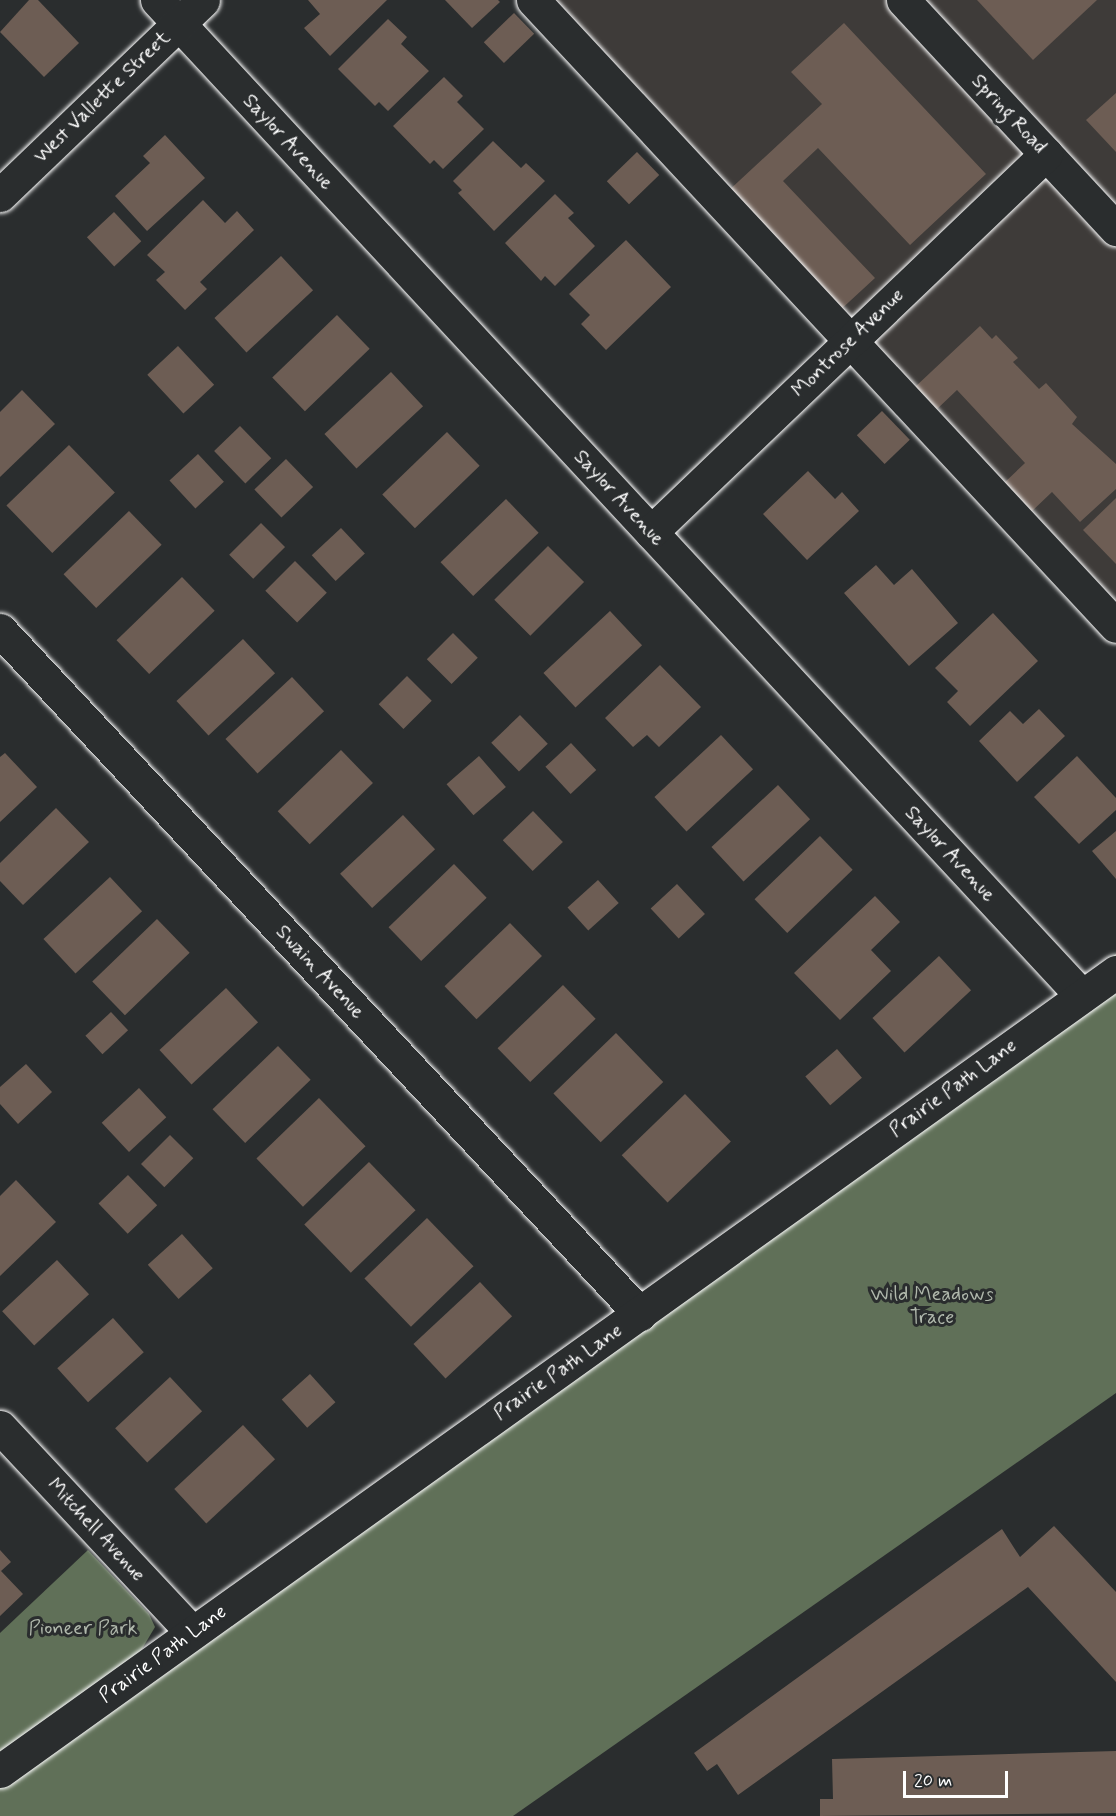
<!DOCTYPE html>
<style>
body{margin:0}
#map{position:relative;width:1116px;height:1816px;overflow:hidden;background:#2a2d2e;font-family:Mynerve,sans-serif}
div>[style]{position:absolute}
.built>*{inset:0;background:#3e3b39}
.green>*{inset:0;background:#607058}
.building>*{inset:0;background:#6d5d54;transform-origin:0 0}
.roads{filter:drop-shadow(0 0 2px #fff) drop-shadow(0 0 2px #fff)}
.minor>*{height:33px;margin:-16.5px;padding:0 16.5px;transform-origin:16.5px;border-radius:16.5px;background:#2a2d2e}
span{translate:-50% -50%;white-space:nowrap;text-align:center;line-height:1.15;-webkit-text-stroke:6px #2a2d2e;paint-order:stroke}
.street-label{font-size:20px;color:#fff}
.park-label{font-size:20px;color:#b0b8ac}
.scale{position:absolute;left:903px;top:1771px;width:105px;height:27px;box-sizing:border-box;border:3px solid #fff;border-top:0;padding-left:8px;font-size:18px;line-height:21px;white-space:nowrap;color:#fff;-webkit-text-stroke:4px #2a2d2e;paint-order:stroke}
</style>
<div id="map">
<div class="built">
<div style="clip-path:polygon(531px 0,1116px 0,1116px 621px)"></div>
</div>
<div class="green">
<div style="clip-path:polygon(1116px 954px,1116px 1393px,513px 1816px,0 1816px,0 1769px,193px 1618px)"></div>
<div style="clip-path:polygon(88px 1550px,149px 1614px,155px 1627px,139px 1654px,0 1753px,0 1633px)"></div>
</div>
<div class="building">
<div style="clip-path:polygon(29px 0,38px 0,79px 43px,44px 77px,0 32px)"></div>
<div style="clip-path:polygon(308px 0,387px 0,330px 56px,304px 28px,320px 14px)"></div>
<div style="clip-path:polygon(445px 0,498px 0,500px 2px,472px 28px)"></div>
<div style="clip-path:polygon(977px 0,1097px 0,1033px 60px)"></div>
<div style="left:514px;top:13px;width:29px;height:42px;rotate:46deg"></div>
<div style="clip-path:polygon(388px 19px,407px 37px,401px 44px,429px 71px,388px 111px,379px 102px,375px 106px,338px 69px)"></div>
<div style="clip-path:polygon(844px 23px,986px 174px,910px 245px,818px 148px,783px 181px,875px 278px,837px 313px,725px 194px,822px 104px,791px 72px)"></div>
<div style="clip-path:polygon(444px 77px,463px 96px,457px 102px,484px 129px,443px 169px,434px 160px,430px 164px,393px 126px)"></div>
<div style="clip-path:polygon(1116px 93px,1116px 152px,1086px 120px)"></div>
<div style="clip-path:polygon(165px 135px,205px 178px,147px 231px,115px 196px,150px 163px,143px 156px)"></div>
<div style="clip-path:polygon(493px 141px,521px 168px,526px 163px,545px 181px,494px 231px,458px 193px,462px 190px,453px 181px)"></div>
<div style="left:637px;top:152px;width:32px;height:42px;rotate:46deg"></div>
<div style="clip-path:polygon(555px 194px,574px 213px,568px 218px,595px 246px,555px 286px,545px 276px,541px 281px,505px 243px)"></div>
<div style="clip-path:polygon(203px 200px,225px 223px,237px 211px,254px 230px,200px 282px,207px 289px,185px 310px,156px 280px,165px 272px,147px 255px)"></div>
<div style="left:114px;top:212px;width:40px;height:37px;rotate:47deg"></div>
<div style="clip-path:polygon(626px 240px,671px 287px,606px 350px,581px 324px,590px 315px,569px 294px)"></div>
<div style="left:281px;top:256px;width:47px;height:91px;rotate:47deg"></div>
<div style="left:337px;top:315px;width:47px;height:90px;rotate:46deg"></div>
<div style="clip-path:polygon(980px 326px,992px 339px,996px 335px,1018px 358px,1013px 362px,1039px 389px,1046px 383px,1077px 417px,1072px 424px,1116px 464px,1116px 489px,1080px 522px,1052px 492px,1030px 513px,1003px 484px,1025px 463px,957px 390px,936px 410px,915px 387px)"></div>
<div style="left:178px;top:346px;width:53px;height:42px;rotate:47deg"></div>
<div style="left:391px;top:372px;width:47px;height:91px;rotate:47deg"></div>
<div style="clip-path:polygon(22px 390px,55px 424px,0 477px,0 412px)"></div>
<div style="left:882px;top:411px;width:40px;height:35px;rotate:46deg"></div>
<div style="left:240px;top:426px;width:45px;height:36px;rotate:46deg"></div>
<div style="left:447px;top:432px;width:47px;height:90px;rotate:46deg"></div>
<div style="left:69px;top:445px;width:66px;height:87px;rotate:46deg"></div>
<div style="left:198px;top:454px;width:38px;height:39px;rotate:47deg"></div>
<div style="left:286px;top:459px;width:39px;height:44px;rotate:46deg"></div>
<div style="clip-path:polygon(808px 471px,835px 499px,842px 492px,859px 511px,807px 560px,763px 514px)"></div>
<div style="clip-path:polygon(1116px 498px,1116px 564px,1083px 530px)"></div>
<div style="left:506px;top:499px;width:47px;height:91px;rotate:46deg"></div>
<div style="left:129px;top:511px;width:47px;height:91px;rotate:46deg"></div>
<div style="left:261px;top:523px;width:34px;height:45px;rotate:45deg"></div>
<div style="left:341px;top:528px;width:35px;height:40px;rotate:47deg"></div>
<div style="left:548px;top:546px;width:51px;height:76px;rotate:45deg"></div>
<div style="left:295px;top:561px;width:45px;height:42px;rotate:45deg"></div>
<div style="clip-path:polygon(876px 565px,894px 585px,912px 569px,958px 623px,909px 666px,844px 593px)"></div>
<div style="left:182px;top:577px;width:47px;height:91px;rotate:46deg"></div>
<div style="left:610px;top:611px;width:47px;height:91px;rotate:47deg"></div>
<div style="clip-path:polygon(993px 613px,1038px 661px,970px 726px,947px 702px,958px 691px,935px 668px)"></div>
<div style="left:453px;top:633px;width:35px;height:37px;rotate:45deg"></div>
<div style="left:243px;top:639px;width:47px;height:91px;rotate:47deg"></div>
<div style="clip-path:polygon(660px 665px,701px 707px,659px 747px,647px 735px,633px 747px,605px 718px)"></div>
<div style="left:407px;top:676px;width:35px;height:40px;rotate:45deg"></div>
<div style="left:292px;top:677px;width:47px;height:91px;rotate:47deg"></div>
<div style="clip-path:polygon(1039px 709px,1065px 736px,1017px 782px,979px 741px,1010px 711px,1023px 724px)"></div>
<div style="left:520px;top:715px;width:40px;height:40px;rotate:46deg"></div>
<div style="left:721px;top:735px;width:47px;height:91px;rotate:47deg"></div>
<div style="left:571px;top:743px;width:37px;height:35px;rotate:47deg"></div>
<div style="left:341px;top:750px;width:46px;height:88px;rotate:46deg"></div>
<div style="clip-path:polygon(5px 753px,37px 787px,0 822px,0 757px)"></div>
<div style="left:479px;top:756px;width:41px;height:43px;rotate:49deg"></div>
<div style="clip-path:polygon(1077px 756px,1116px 798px,1116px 810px,1079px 844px,1034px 797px)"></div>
<div style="left:778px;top:785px;width:47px;height:91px;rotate:47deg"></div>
<div style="clip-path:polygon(56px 808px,89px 842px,23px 905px,0 881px,0 863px)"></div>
<div style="left:533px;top:811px;width:43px;height:42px;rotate:46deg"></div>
<div style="left:403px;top:815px;width:47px;height:86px;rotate:47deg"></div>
<div style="clip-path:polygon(1116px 831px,1116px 879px,1092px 851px)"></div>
<div style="left:820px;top:836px;width:47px;height:91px;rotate:46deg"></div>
<div style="left:454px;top:864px;width:47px;height:91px;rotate:46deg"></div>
<div style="left:110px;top:877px;width:47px;height:91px;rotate:47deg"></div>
<div style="left:598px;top:880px;width:31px;height:41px;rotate:48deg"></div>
<div style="left:677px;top:884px;width:41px;height:36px;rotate:47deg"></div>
<div style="clip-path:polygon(875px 896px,900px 922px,871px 950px,891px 971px,840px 1020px,794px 973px)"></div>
<div style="left:157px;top:919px;width:47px;height:90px;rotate:46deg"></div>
<div style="left:510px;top:923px;width:46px;height:91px;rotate:46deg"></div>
<div style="left:939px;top:956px;width:47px;height:91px;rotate:47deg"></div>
<div style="left:563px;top:985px;width:47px;height:91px;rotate:46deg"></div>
<div style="left:226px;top:988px;width:47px;height:91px;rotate:47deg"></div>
<div style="left:111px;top:1012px;width:25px;height:35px;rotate:47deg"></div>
<div style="left:616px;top:1033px;width:68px;height:87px;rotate:46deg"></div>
<div style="left:278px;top:1046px;width:47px;height:91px;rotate:46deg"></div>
<div style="left:837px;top:1049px;width:38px;height:42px;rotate:49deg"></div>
<div style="clip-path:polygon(26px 1064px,52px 1092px,18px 1124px,0 1104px,0 1087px)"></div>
<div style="left:139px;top:1088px;width:40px;height:51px;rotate:47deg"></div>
<div style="left:685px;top:1094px;width:66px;height:88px;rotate:46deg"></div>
<div style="left:319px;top:1098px;width:67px;height:87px;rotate:46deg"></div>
<div style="left:170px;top:1135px;width:33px;height:41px;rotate:45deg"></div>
<div style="left:369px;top:1162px;width:67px;height:90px;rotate:46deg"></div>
<div style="left:128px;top:1175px;width:42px;height:41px;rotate:46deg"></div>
<div style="clip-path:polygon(16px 1180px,56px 1222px,0 1276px,0 1196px)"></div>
<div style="left:427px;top:1218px;width:67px;height:87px;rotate:46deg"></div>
<div style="left:182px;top:1234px;width:46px;height:46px;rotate:48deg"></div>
<div style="left:57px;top:1260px;width:47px;height:75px;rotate:47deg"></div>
<div style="left:480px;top:1282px;width:47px;height:91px;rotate:47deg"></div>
<div style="left:113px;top:1318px;width:46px;height:75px;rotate:48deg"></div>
<div style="left:310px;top:1374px;width:38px;height:38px;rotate:48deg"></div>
<div style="left:170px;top:1377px;width:47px;height:75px;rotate:47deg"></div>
<div style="left:243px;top:1425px;width:47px;height:94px;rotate:47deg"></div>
<div style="clip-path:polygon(1054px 1526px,1116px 1592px,1116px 1682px,1028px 1587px,738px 1795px,717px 1764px,707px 1771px,694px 1753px,1002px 1529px,1020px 1557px)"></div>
<div style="clip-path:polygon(0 1550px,11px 1562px,1px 1571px,23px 1594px,0 1616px)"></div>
<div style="clip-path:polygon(1116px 1751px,1116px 1813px,820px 1816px,820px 1799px,833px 1799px,832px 1759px)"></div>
</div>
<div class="roads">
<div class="minor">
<div style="left:157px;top:0;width:1359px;rotate:47.12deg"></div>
<div style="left:533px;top:0;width:855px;rotate:47.04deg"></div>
<div style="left:903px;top:0;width:313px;rotate:47.1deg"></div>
<div style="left:0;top:195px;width:281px;rotate:-43.8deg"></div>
<div style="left:651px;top:532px;width:547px;rotate:-43.74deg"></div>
<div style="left:0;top:630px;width:937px;rotate:46.9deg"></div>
<div style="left:0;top:1427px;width:281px;rotate:46.9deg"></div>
<div style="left:0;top:1771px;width:1373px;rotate:-35.6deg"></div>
</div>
</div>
<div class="street-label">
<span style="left:102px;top:97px;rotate:-44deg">West Vallette Street</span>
<span style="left:1009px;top:114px;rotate:47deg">Spring Road</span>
<span style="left:288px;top:142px;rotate:47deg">Saylor Avenue</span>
<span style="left:848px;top:343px;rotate:-44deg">Montrose Avenue</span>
<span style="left:619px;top:498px;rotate:47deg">Saylor Avenue</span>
<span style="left:950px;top:854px;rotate:47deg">Saylor Avenue</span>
<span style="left:320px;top:972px;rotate:47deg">Swain Avenue</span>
<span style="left:953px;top:1088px;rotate:-36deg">Prairie Path Lane</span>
<span style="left:558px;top:1372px;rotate:-35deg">Prairie Path Lane</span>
<span style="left:96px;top:1530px;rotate:47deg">Mitchell Avenue</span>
<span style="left:163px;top:1654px;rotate:-36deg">Prairie Path Lane</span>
</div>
<div class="park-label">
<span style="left:932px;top:1306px">Wild Meadows<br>Trace</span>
<span style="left:83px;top:1628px">Pioneer Park</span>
</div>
<div class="scale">20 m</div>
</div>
